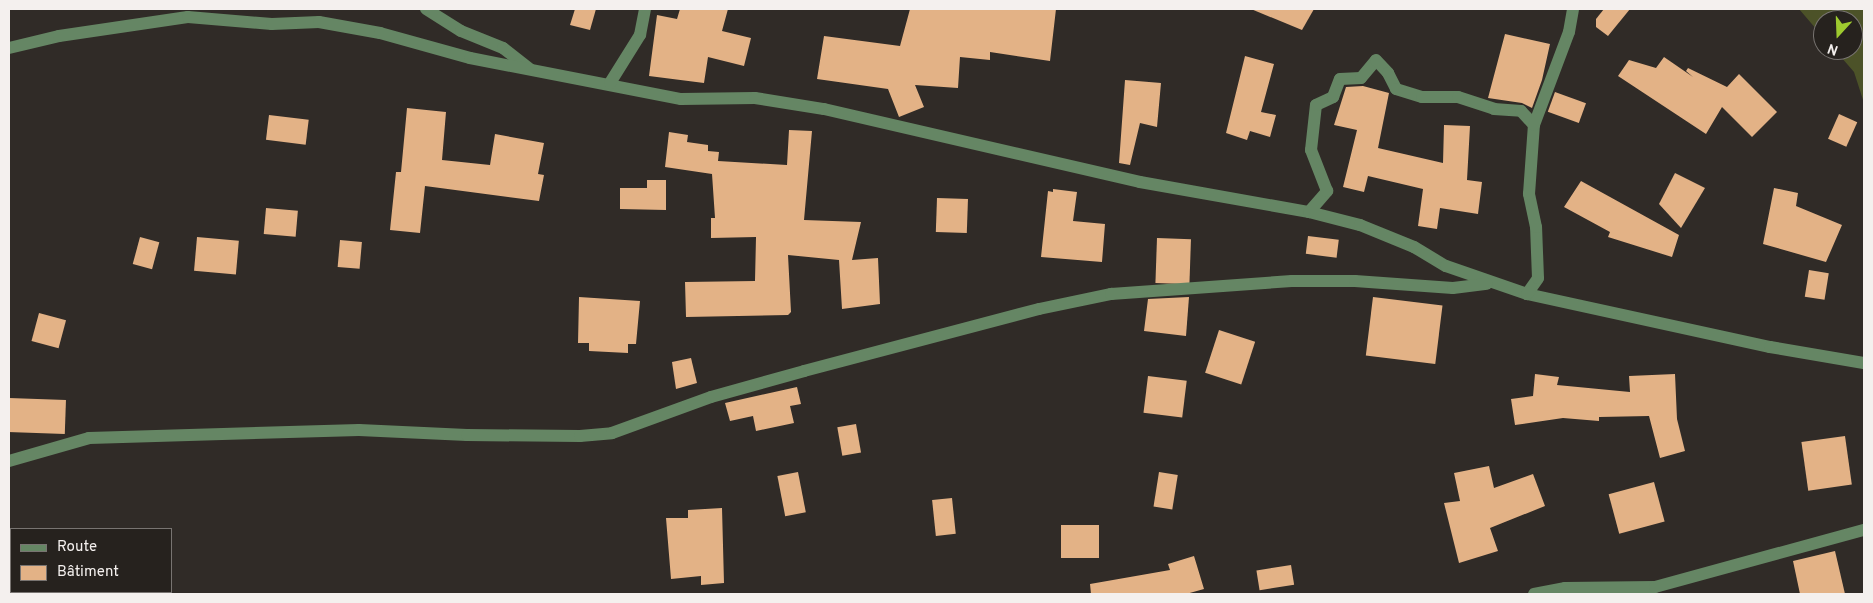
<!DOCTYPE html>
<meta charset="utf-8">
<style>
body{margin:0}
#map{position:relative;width:1873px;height:603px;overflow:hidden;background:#302b27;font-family:Overpass,sans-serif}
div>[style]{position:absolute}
.green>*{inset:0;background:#4c5228}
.building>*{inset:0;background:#e3b286;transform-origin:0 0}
.minor>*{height:12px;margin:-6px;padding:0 6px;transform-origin:6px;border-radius:6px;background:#658664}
span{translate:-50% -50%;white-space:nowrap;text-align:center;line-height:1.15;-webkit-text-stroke:5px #26221e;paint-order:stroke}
.frame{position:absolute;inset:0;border:10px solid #f4f0ee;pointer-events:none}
.legend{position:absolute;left:10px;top:528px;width:162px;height:65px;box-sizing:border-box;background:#26221e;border:1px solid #787471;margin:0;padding:6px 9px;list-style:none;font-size:15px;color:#f4f0ee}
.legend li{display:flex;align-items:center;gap:10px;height:25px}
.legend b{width:25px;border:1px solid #787471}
.north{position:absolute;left:1813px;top:10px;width:50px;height:50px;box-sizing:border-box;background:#26221e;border:1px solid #787471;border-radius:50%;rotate:200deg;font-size:14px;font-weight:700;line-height:20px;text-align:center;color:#f4f0ee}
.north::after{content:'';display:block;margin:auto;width:18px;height:22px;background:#9eca2f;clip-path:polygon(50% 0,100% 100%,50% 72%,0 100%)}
</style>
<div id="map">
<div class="green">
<div style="clip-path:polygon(1799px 9px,1864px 9px,1864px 103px,1854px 72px,1835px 50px,1853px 50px,1853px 20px,1823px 20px,1823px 37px)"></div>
</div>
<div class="building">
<div style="clip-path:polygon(575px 9px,596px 9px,590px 30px,570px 25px)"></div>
<div style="clip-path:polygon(680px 9px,728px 9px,722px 31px,751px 38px,744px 66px,708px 57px,704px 83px,649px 76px,657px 15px,677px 19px)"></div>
<div style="clip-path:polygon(910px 9px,1056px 9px,1050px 61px,990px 52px,990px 60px,960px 57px,958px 88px,915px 85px,924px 107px,899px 117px,888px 89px,817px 79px,824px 36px,900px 46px)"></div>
<div style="clip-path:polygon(1251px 9px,1314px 9px,1302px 30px)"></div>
<div style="clip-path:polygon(1604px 9px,1630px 9px,1608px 36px,1596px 27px,1596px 19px)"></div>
<div style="clip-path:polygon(1505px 34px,1550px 44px,1542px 80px,1532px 108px,1522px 103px,1488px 98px)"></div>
<div style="clip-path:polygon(1245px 56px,1274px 64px,1261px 112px,1276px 115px,1270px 137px,1250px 131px,1247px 140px,1226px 133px)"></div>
<div style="clip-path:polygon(1664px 57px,1693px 77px,1686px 71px,1688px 68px,1727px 87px,1739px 74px,1777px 112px,1752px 137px,1722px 107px,1706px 134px,1618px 76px,1629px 60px,1656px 68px)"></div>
<div style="clip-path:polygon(1125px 80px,1161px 83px,1157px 127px,1140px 123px,1130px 165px,1119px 163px)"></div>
<div style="clip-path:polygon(1363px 86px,1389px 93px,1378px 148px,1443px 163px,1444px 125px,1470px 126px,1467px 180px,1482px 182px,1478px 214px,1440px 208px,1437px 229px,1418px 226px,1423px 189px,1368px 176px,1364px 192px,1343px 187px,1357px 130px,1334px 125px,1346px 87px)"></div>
<div style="left:1555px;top:92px;width:33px;height:21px;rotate:20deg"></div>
<div style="clip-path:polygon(407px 108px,446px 112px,442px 160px,490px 165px,495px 134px,544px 143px,538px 174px,544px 175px,539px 201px,425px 186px,420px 233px,390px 230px,396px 172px,401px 172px)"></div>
<div style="left:1839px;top:114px;width:20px;height:27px;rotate:24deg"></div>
<div style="left:269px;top:115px;width:40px;height:25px;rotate:7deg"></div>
<div style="clip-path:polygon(789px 130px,812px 131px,804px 220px,861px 222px,852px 260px,878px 258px,880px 304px,842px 309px,839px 260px,788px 255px,791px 312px,788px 315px,686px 317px,685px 282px,755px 281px,756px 237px,711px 238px,711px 218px,715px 218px,712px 174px,665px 167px,669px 132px,688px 135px,687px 142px,708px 145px,708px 151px,719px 152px,718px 161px,787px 165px)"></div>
<div style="clip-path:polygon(1675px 173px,1705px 188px,1681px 228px,1659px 204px)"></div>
<div style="clip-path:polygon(647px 180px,666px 180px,666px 210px,620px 209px,620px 188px,647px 188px)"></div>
<div style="clip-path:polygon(1581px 181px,1679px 235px,1672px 257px,1608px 237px,1610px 232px,1564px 207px)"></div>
<div style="clip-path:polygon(1774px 188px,1798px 193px,1796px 206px,1842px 225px,1826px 262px,1763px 244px)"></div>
<div style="clip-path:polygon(1053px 189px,1077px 192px,1073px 221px,1105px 224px,1102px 262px,1041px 257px,1048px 191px,1053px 192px)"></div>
<div style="left:937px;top:198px;width:31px;height:34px;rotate:2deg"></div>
<div style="left:266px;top:208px;width:32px;height:26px;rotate:5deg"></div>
<div style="left:1308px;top:236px;width:31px;height:18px;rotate:7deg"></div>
<div style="left:140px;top:237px;width:20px;height:28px;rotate:15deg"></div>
<div style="left:197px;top:237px;width:42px;height:34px;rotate:5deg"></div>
<div style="left:1157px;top:238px;width:34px;height:45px;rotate:2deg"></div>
<div style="left:340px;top:240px;width:22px;height:27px;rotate:5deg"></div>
<div style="left:1809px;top:270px;width:20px;height:27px;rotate:9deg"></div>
<div style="clip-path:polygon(579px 297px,640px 301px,636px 344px,628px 344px,628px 353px,589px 351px,589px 343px,578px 343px)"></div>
<div style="clip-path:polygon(1189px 297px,1186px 336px,1144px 331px,1148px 299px)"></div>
<div style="left:1373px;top:297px;width:70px;height:59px;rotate:7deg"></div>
<div style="left:39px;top:313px;width:28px;height:29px;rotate:15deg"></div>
<div style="left:1219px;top:330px;width:38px;height:45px;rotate:18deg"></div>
<div style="clip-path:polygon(691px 358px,697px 383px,676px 389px,672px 362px)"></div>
<div style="clip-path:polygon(1535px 374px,1559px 377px,1557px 385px,1630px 392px,1629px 376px,1675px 374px,1677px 419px,1685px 451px,1660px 458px,1649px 416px,1599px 417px,1599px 421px,1563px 418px,1515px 425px,1511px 399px,1533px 396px)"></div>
<div style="left:1148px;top:376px;width:39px;height:37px;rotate:7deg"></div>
<div style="clip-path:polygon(797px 387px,801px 404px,790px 406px,794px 423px,756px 431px,753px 416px,730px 421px,725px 403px)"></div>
<div style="left:9px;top:398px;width:57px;height:34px;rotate:2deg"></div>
<div style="left:856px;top:424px;width:29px;height:19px;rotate:80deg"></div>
<div style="left:1845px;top:436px;width:49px;height:44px;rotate:82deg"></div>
<div style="clip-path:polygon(1489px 466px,1494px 488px,1533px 474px,1545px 506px,1490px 528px,1498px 551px,1459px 563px,1444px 503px,1460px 501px,1454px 473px)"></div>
<div style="left:798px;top:472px;width:41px;height:21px;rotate:79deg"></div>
<div style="left:1159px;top:472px;width:19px;height:35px;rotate:9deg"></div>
<div style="left:1654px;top:482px;width:41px;height:47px;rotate:75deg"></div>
<div style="left:952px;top:498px;width:36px;height:20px;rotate:84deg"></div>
<div style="clip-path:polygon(722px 508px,724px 583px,701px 585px,701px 576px,671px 579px,666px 518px,688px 518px,688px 510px)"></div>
<div style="left:1061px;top:525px;width:38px;height:33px"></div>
<div style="clip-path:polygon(1835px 551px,1845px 594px,1800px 594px,1793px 561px)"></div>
<div style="clip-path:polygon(1194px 556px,1204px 589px,1186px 594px,1091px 594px,1090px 584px,1170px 570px,1168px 564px)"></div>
<div style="left:1291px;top:565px;width:20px;height:35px;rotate:81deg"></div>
</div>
<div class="minor">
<div style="left:426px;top:9px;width:41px;rotate:32.2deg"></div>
<div style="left:461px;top:31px;width:45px;rotate:22deg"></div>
<div style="left:503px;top:48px;width:34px;rotate:38deg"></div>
<div style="left:9px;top:48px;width:51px;rotate:-13.5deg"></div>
<div style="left:59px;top:36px;width:130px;rotate:-8.4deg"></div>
<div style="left:188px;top:17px;width:84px;rotate:4.8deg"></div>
<div style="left:272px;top:24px;width:47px;rotate:-2.4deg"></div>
<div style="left:319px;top:22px;width:62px;rotate:10.2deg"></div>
<div style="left:380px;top:33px;width:93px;rotate:15.5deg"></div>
<div style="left:470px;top:58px;width:215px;rotate:11deg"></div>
<div style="left:681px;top:99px;width:74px;rotate:-0.8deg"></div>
<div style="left:755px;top:98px;width:70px;rotate:9.1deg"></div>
<div style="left:824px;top:109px;width:324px;rotate:13deg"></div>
<div style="left:1140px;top:182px;width:172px;rotate:10.1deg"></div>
<div style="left:1309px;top:212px;width:53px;rotate:14.3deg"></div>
<div style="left:1360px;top:225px;width:58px;rotate:22.2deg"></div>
<div style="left:1414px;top:247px;width:37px;rotate:31deg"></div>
<div style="left:1446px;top:266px;width:86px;rotate:19.1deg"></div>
<div style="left:1527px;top:294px;width:249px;rotate:12.3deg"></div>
<div style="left:1770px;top:347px;width:95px;rotate:9.7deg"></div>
<div style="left:610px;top:83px;width:57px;rotate:-58deg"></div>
<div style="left:640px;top:35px;width:26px;rotate:-79deg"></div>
<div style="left:1309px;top:212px;width:28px;rotate:-49deg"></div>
<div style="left:1327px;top:191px;width:44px;rotate:-111.3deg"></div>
<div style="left:1311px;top:150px;width:45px;rotate:-83.7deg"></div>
<div style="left:1316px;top:105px;width:19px;rotate:-25deg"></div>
<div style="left:1333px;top:97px;width:19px;rotate:-69deg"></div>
<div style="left:1340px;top:79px;width:21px;rotate:-3deg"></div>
<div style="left:1361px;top:78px;width:23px;rotate:-50deg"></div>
<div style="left:1376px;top:60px;width:18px;rotate:47deg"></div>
<div style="left:1388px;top:73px;width:18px;rotate:63deg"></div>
<div style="left:1396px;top:89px;width:27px;rotate:17deg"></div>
<div style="left:1422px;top:97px;width:36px"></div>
<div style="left:1458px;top:97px;width:38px;rotate:18deg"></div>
<div style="left:1494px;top:109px;width:27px;rotate:4deg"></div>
<div style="left:1521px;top:111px;width:19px;rotate:47deg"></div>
<div style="left:1527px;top:294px;width:19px;rotate:-55deg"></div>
<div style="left:1538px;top:278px;width:51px;rotate:-92.2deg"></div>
<div style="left:1536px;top:227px;width:34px;rotate:-102deg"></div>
<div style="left:1529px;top:194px;width:69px;rotate:-85.9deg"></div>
<div style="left:1534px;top:125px;width:99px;rotate:-69.4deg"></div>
<div style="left:1569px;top:32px;width:23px;rotate:-80deg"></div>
<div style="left:9px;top:461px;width:83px;rotate:-16deg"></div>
<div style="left:89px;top:438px;width:270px;rotate:-1.7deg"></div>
<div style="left:359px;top:430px;width:108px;rotate:2.7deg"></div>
<div style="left:467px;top:435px;width:113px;rotate:0.5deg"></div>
<div style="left:580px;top:436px;width:32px;rotate:-5deg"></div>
<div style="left:612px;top:433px;width:105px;rotate:-20deg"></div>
<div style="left:711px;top:397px;width:97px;rotate:-15.6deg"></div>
<div style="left:804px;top:371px;width:243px;rotate:-14.8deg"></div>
<div style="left:1039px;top:309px;width:74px;rotate:-11.8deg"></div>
<div style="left:1111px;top:294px;width:181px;rotate:-4.1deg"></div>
<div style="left:1292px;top:281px;width:63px"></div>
<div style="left:1355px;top:281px;width:98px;rotate:4.1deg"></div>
<div style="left:1453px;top:288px;width:34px;rotate:-7deg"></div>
<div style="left:1534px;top:594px;width:32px;rotate:-11deg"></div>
<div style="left:1565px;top:588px;width:90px;rotate:-0.6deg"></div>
<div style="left:1655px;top:587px;width:217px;rotate:-15.3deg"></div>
</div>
<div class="frame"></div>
<ul class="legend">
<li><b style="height:6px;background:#658664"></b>Route</li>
<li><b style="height:14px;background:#e3b286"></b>Bâtiment</li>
</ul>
<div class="north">N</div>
</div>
